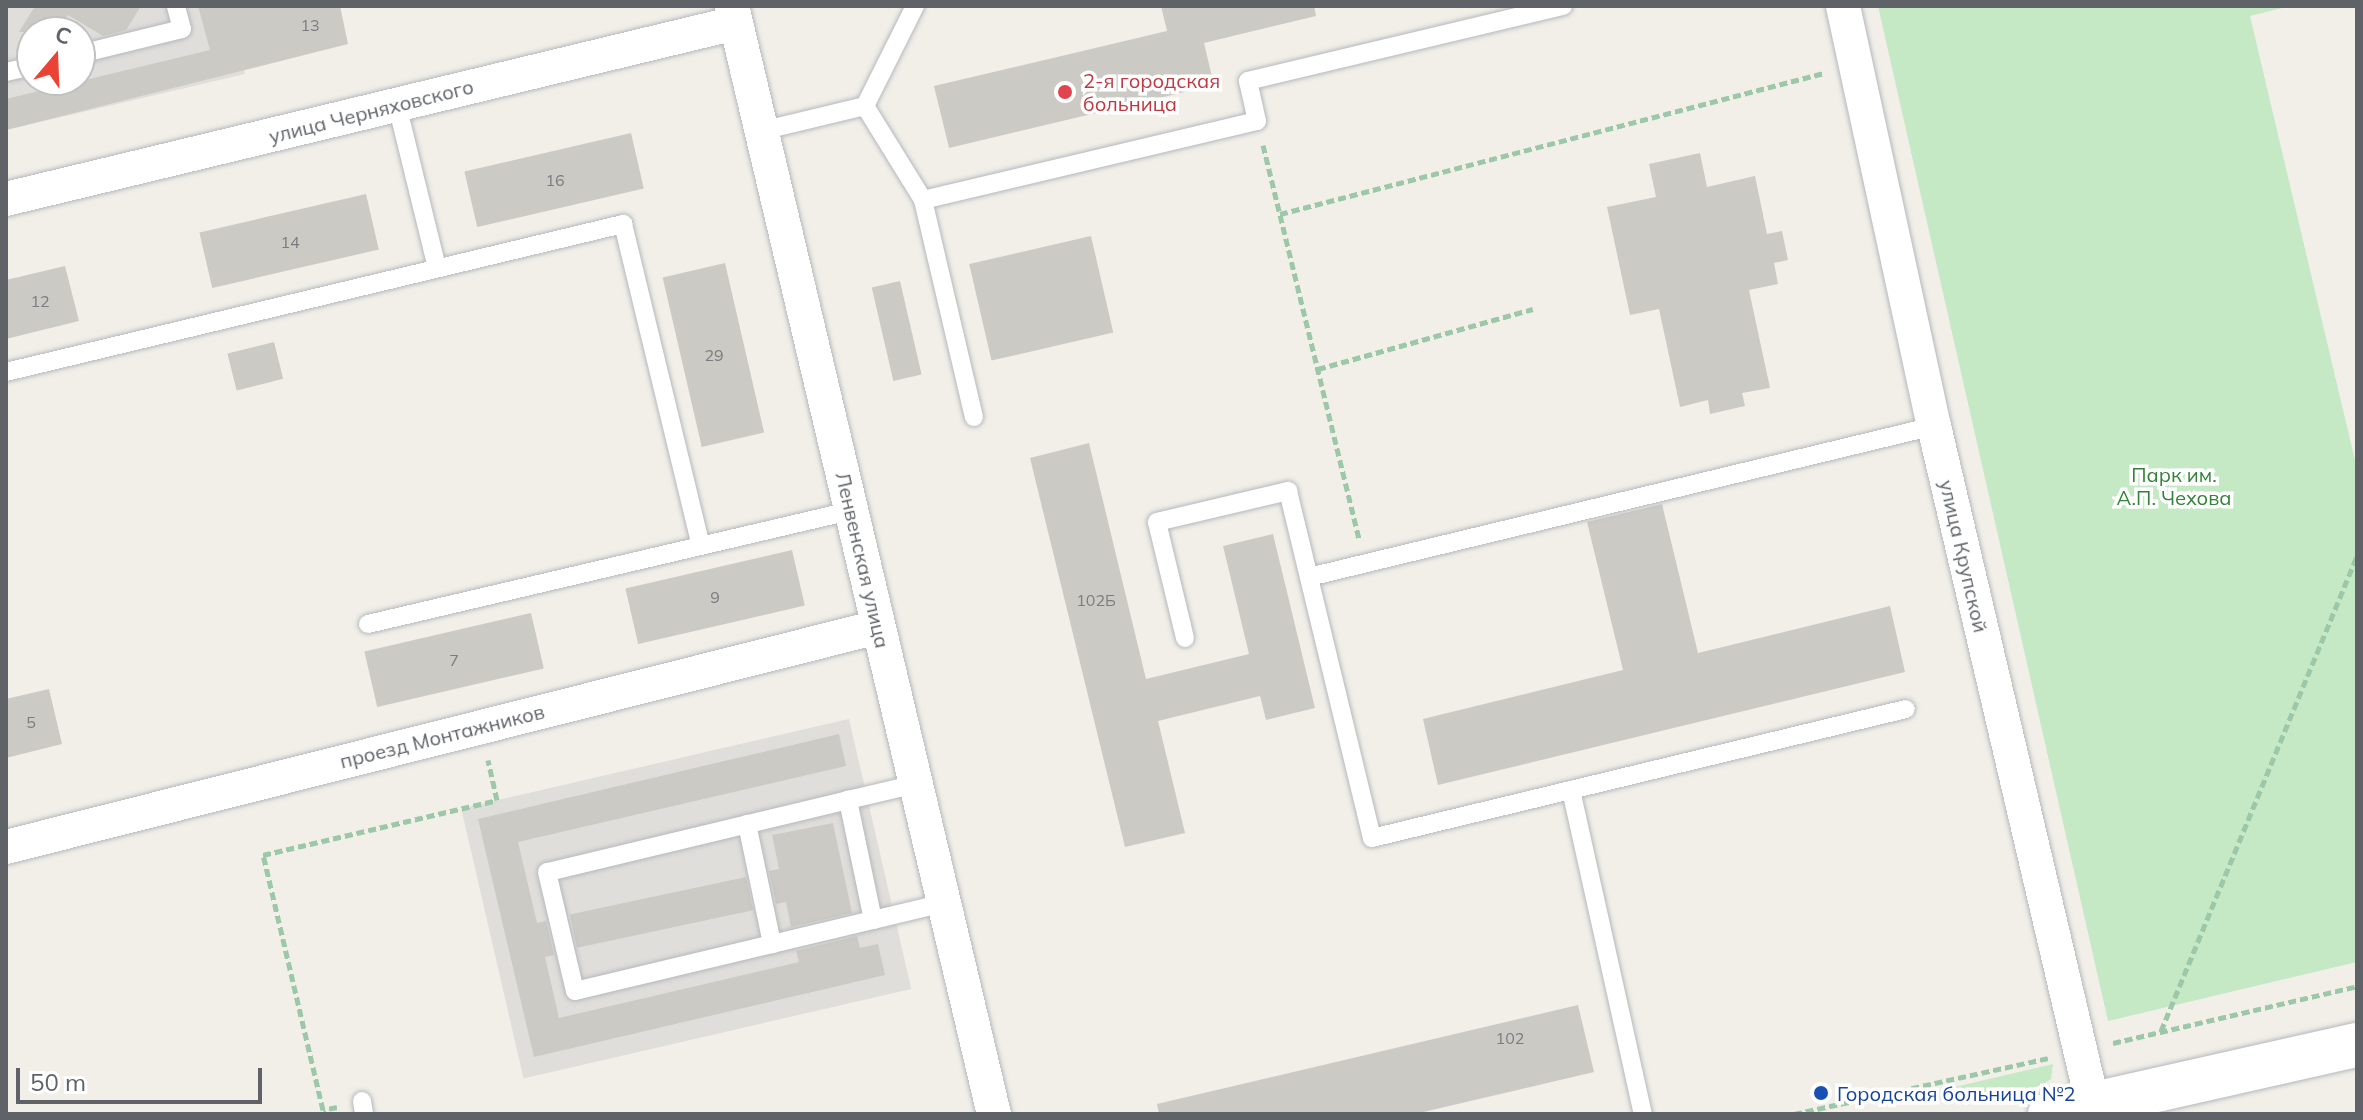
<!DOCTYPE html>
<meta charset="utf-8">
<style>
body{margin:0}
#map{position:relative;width:2363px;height:1120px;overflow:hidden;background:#f1efe8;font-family:Mulish,sans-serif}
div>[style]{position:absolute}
.industrial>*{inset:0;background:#e0deda;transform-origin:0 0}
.green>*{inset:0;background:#c5e8c5}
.building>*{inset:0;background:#cccac5;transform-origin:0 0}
.path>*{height:5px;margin-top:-2.5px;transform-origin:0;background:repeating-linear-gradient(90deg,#9cc7a9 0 8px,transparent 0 12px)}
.roads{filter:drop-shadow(0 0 2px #b5b8bc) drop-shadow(0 0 2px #b5b8bc)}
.lane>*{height:18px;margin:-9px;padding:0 9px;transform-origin:9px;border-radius:9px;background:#fff}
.street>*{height:34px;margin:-17px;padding:0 17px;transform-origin:17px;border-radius:17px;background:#fff}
.secondary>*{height:44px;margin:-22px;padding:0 22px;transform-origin:22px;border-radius:22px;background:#fff}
.dots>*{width:22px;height:22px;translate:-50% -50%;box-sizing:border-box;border:4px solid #fff;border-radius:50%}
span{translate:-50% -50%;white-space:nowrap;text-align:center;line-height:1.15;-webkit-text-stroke:7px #fff;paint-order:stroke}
.number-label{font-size:16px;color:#7a7d7f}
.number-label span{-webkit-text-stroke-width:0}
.health-label{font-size:20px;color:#be3a42}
.left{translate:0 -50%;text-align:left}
.street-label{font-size:20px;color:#5f6368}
.park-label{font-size:20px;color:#348238}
.transit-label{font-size:20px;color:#164399}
.frame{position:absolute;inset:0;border:8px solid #5f6368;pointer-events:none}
.north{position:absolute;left:16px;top:16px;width:80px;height:80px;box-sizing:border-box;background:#fff;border:2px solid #bfc1c3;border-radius:50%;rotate:19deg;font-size:22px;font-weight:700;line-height:32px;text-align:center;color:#5f6368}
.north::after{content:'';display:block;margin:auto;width:28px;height:36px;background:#ea4335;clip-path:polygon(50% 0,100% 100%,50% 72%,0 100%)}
.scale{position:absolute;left:16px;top:1068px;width:246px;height:36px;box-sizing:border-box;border:4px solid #5f6368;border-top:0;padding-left:10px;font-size:24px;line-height:28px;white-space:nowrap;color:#5f6368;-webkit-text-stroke:6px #fff;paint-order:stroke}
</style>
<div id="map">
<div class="industrial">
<div style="clip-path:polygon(evenodd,6px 6px,228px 6px,245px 74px,6px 130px,6px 6px,32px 32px,80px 32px,80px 80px,32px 80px,32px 32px)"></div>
<div style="left:849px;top:719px;width:277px;height:398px;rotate:77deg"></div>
</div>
<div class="green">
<div style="clip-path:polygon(1878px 6px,2290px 6px,2250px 16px,2357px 469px,2357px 962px,2108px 1021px)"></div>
<div style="clip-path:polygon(2053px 1064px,2051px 1079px,2040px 1086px,1969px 1101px,1903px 1099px)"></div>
</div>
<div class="building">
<div style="clip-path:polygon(35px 6px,141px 6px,126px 30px,103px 36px,68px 15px,58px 32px,19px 32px)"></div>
<div style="clip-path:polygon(198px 6px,340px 6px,348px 44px,6px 130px,6px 99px,210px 50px)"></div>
<div style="clip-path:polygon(1161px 6px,1314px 6px,1316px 16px,1204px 43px,1214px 85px,949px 148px,934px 86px,1167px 31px)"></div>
<div style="left:631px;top:133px;width:57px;height:171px;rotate:77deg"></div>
<div style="clip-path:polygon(1700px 153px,1707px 187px,1755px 176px,1767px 234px,1782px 231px,1788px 260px,1774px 263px,1778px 284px,1749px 290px,1770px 388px,1742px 393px,1745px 406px,1710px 414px,1708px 400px,1680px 407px,1659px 309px,1630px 315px,1607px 207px,1656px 197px,1649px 164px)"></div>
<div style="left:366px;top:194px;width:57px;height:171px;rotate:77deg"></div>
<div style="left:1091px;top:236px;width:99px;height:125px;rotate:77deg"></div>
<div style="left:725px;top:263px;width:174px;height:64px;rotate:77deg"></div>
<div style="clip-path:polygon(65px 266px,79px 321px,6px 339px,6px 280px)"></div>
<div style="left:900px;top:281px;width:96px;height:29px;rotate:77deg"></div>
<div style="left:274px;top:342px;width:38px;height:48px;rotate:76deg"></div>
<div style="clip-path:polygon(1089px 443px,1146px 679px,1249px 654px,1223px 546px,1273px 534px,1315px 708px,1266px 720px,1260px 696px,1158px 721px,1185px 833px,1125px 847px,1030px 458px)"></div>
<div style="clip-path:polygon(1662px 504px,1698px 653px,1890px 606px,1905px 672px,1438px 785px,1423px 719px,1623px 670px,1587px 522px)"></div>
<div style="left:792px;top:550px;width:57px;height:171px;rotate:77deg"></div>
<div style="left:531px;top:613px;width:57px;height:171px;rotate:77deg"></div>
<div style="clip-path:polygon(49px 689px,62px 744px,6px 758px,6px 699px)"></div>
<div style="clip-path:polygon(839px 734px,846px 766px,518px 842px,537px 923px,546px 921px,554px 955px,545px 957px,559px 1018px,799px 962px,796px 951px,857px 936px,860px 948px,878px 944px,885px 975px,534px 1057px,478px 819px)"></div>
<div style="clip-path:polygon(833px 823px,852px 913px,791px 927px,786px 902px,776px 904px,769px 871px,779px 869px,772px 835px)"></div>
<div style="left:746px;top:877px;width:34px;height:180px;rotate:78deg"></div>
<div style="clip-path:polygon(1578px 1005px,1594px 1072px,1415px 1114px,1159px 1114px,1157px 1104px)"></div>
</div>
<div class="path">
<div style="left:1263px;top:145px;width:406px;rotate:76.3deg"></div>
<div style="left:1280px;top:214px;width:562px;rotate:-14.53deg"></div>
<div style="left:1318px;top:369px;width:223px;rotate:-15.6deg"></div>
<div style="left:2161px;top:1031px;width:514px;rotate:-67.58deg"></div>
<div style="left:2113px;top:1043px;width:251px;rotate:-13.1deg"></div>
<div style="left:337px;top:1107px;width:14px;rotate:168deg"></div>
<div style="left:323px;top:1110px;width:262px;rotate:-103.2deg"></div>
<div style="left:263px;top:855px;width:240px;rotate:-13.2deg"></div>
<div style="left:497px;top:800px;width:41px;rotate:-102.7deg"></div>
<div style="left:1794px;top:1114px;width:260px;rotate:-12.4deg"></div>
</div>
<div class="roads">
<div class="lane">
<div style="left:80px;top:54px;width:105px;rotate:-13.8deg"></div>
<div style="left:182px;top:29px;width:24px;rotate:-105deg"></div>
<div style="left:6px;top:72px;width:27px;rotate:-13deg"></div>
<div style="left:397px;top:105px;width:168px;rotate:76.2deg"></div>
<div style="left:865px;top:106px;width:110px;rotate:58.3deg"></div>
<div style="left:923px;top:200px;width:343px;rotate:-13.3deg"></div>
<div style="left:1257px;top:121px;width:41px;rotate:-102.7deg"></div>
<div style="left:1248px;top:81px;width:324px;rotate:-13.4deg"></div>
<div style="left:761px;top:131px;width:107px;rotate:-13.5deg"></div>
<div style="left:865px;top:106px;width:112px;rotate:-63.4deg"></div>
<div style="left:923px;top:200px;width:223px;rotate:76.8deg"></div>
<div style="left:6px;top:372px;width:635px;rotate:-13.49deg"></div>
<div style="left:623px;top:224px;width:331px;rotate:76.4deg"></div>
<div style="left:1309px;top:577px;width:643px;rotate:-13.58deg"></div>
<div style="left:368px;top:624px;width:496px;rotate:-13.2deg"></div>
<div style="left:1185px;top:638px;width:119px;rotate:-103.6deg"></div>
<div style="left:1157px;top:522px;width:135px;rotate:-13.3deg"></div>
<div style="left:1288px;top:491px;width:357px;rotate:76.4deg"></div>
<div style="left:1372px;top:838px;width:549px;rotate:-13.58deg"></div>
<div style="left:1571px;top:790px;width:332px;rotate:77.5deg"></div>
<div style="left:848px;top:800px;width:70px;rotate:-13.2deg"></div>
<div style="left:747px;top:824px;width:123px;rotate:78.2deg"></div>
<div style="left:873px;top:920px;width:123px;rotate:-101.8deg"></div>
<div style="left:848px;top:800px;width:309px;rotate:166.5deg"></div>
<div style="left:547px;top:872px;width:122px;rotate:76.8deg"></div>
<div style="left:575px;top:991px;width:306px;rotate:-13.4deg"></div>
<div style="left:873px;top:920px;width:73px;rotate:-13.5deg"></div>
<div style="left:362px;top:1101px;width:13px;rotate:81deg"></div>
</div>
<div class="street">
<div style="left:732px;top:6px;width:1139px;rotate:76.7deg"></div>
<div style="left:1843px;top:6px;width:430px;rotate:77.8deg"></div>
<div style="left:1934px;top:426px;width:697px;rotate:76.82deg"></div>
<div style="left:6px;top:199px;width:751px;rotate:-13.56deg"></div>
<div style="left:6px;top:847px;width:899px;rotate:-14.16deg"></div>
</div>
<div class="secondary">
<div style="left:2050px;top:1114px;width:315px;rotate:-12.7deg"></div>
</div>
</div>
<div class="dots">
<div style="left:1065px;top:92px;background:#e0444e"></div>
<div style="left:1821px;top:1093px;background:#1a4fb4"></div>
</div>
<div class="number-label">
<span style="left:310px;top:25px">13</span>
<span style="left:555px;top:180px">16</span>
<span style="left:290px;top:242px">14</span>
<span style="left:40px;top:301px">12</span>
<span style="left:714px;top:355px">29</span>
<span style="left:715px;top:597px">9</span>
<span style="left:1096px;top:600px">102Б</span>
<span style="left:454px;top:660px">7</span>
<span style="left:31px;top:722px">5</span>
<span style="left:1510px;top:1038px">102</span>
</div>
<div class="health-label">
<span class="left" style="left:1083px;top:92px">2-я городская<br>больница</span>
</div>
<div class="street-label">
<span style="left:371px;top:111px;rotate:-14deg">улица Черняховского</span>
<span style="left:1964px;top:556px;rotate:77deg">улица Крупской</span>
<span style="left:863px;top:560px;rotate:77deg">Ленвенская улица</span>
<span style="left:442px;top:736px;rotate:-14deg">проезд Монтажников</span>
</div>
<div class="park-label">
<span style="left:2174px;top:486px">Парк им.<br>А.П. Чехова</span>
</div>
<div class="transit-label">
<span class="left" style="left:1837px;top:1093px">Городская больница №2</span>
</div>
<div class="frame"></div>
<div class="north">С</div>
<div class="scale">50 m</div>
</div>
